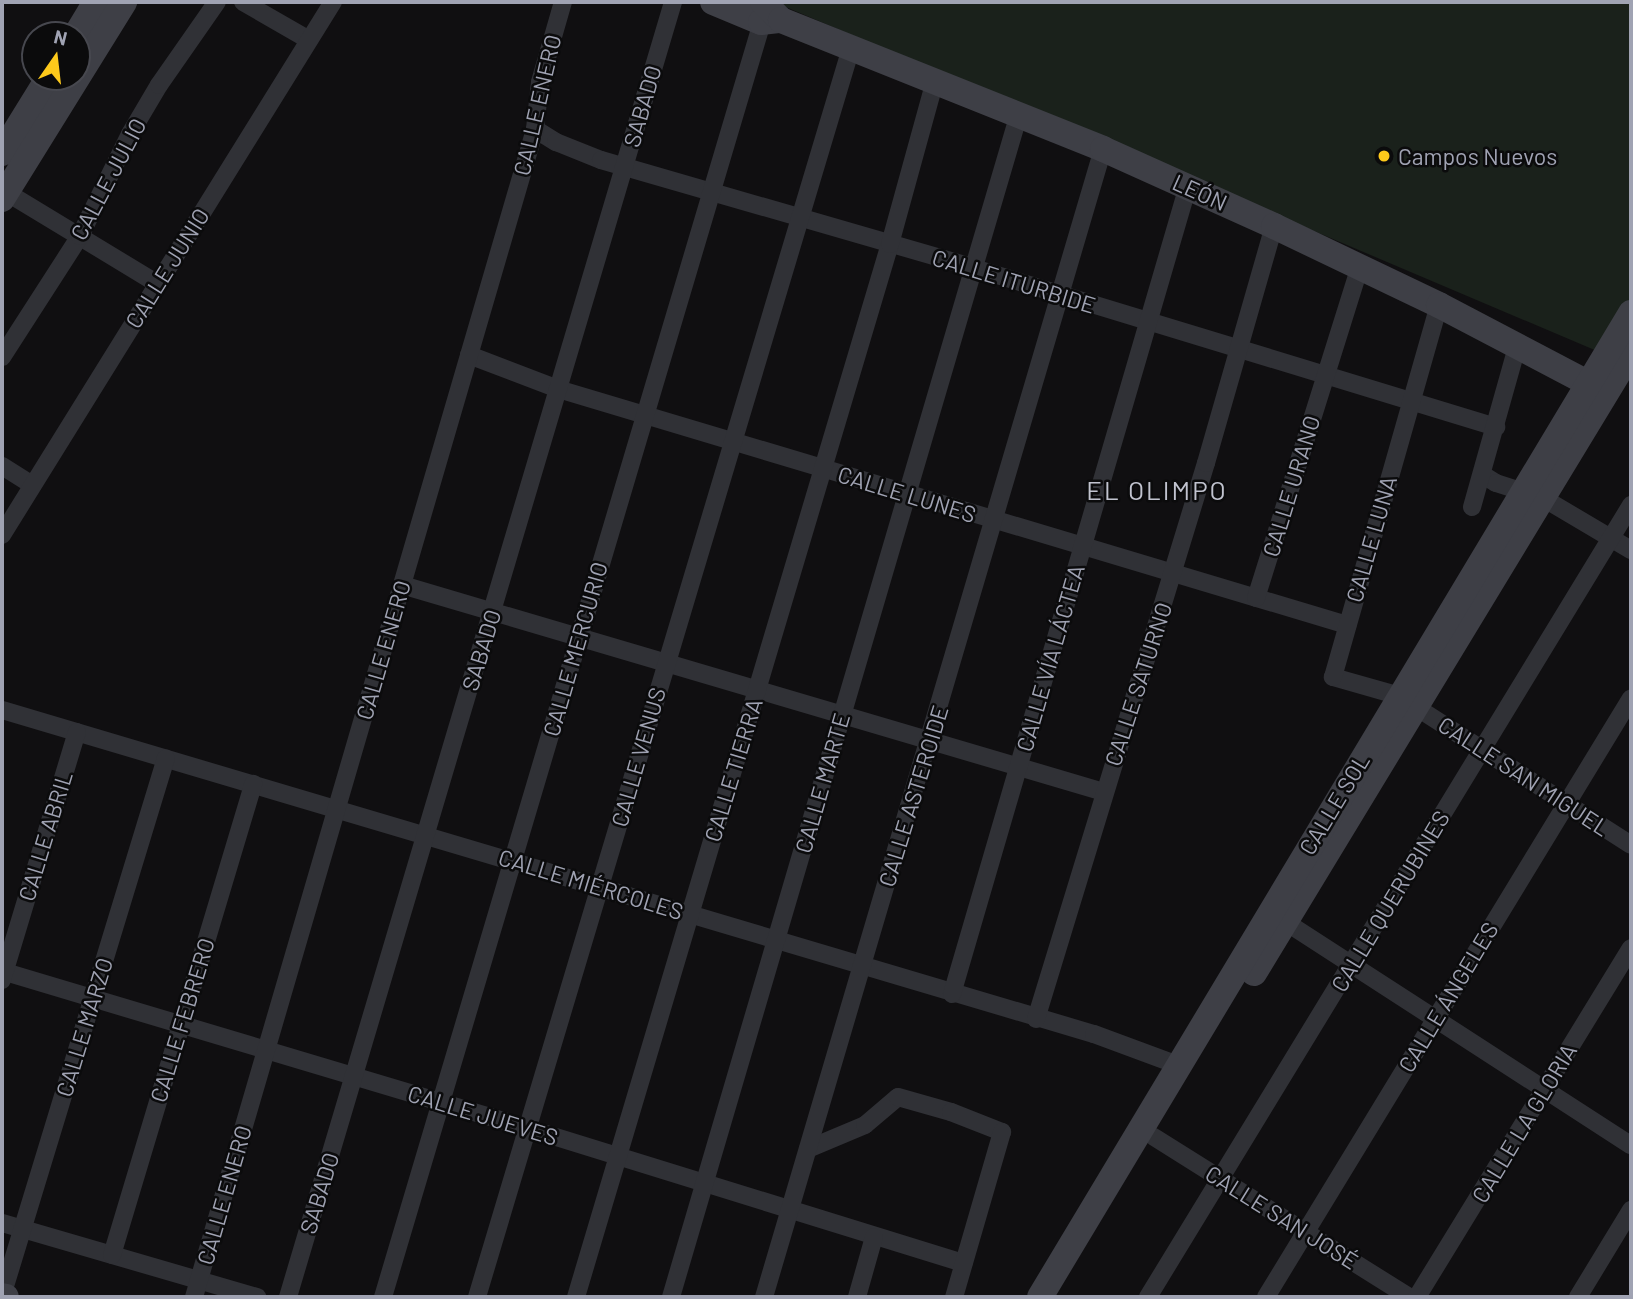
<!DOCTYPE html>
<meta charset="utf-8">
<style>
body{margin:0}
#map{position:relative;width:1633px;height:1299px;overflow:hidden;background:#100f11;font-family:Barlow,sans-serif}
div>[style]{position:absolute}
.green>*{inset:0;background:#1a211b}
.street>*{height:18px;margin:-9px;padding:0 9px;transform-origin:9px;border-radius:9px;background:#303136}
.secondary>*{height:26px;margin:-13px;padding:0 13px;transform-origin:13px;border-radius:13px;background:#3e3f46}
.dots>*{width:19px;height:19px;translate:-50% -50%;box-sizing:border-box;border:4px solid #0b0b0c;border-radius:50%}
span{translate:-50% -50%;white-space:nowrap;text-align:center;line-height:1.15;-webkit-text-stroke:5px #0b0b0c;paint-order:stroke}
.street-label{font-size:23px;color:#a0a3b3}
.poi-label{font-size:23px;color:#a0a3b3}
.left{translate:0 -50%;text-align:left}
.quarter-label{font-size:26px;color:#c1c3cf;letter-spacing:2px}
.frame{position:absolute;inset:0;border:4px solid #a0a3b3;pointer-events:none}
.north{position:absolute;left:21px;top:21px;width:70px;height:70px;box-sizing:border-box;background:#0b0b0c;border:2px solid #47484f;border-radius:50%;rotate:14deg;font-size:19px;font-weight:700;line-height:28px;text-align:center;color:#a0a3b3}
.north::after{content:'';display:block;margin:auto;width:24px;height:32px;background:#fdc91b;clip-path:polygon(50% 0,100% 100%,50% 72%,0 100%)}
</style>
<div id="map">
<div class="green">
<div style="clip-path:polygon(783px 2px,1631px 2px,1631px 307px,1604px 354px,781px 5px)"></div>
</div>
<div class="street">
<div style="left:243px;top:2px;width:76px;rotate:29.9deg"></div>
<div style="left:535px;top:129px;width:25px;rotate:32deg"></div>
<div style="left:556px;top:142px;width:48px;rotate:21.8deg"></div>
<div style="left:601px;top:160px;width:388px;rotate:16.1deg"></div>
<div style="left:974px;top:268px;width:546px;rotate:16.94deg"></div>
<div style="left:6px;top:192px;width:178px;rotate:31.2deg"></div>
<div style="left:469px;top:355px;width:95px;rotate:20.9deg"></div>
<div style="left:558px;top:389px;width:824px;rotate:16.65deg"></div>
<div style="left:2px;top:357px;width:144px;rotate:-57.2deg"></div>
<div style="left:80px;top:236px;width:114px;rotate:-63.9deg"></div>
<div style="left:130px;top:134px;width:57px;rotate:-59.4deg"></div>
<div style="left:159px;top:85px;width:101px;rotate:-55.1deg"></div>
<div style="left:2px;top:466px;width:36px;rotate:32deg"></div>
<div style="left:1483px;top:475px;width:15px;rotate:32deg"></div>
<div style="left:1496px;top:483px;width:49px;rotate:17.7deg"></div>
<div style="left:1543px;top:498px;width:102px;rotate:30.6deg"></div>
<div style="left:1472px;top:507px;width:166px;rotate:-74.3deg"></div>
<div style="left:2px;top:535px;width:627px;rotate:-58.16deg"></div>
<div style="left:402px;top:585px;width:732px;rotate:16.43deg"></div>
<div style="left:1256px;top:598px;width:348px;rotate:-72.6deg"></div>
<div style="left:1400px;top:696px;width:70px;rotate:-164.2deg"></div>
<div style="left:1333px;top:677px;width:387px;rotate:-74.1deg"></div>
<div style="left:1416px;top:707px;width:255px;rotate:32.7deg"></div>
<div style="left:2px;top:710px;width:1139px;rotate:16.53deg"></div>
<div style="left:1094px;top:1034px;width:90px;rotate:20.3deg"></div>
<div style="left:1278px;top:917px;width:420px;rotate:32.9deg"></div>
<div style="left:2px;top:971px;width:548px;rotate:16.65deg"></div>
<div style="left:527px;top:1128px;width:457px;rotate:17.2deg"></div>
<div style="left:2px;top:980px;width:259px;rotate:-73.2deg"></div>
<div style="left:952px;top:994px;width:842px;rotate:-73.72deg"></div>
<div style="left:1036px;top:1019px;width:581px;rotate:-73deg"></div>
<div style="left:1206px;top:463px;width:247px;rotate:-74deg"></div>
<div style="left:1154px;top:1137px;width:301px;rotate:32.1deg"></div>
<div style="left:808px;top:1149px;width:62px;rotate:-22.8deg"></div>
<div style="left:865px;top:1125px;width:43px;rotate:-40.3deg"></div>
<div style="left:898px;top:1097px;width:55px;rotate:15.8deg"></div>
<div style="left:951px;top:1112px;width:55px;rotate:21.4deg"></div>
<div style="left:1002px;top:1132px;width:172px;rotate:106.2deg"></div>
<div style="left:2px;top:1223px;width:266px;rotate:16.2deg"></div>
<div style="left:112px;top:1255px;width:492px;rotate:-73.3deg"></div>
<div style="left:2px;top:1296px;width:562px;rotate:-73.05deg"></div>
<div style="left:194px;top:1297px;width:1217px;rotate:-73.72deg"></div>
<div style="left:535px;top:129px;width:47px;rotate:-83.9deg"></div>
<div style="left:540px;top:82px;width:83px;rotate:-74deg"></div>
<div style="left:288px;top:1297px;width:1351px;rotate:-73.44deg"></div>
<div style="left:383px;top:1297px;width:1341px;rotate:-73.44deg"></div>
<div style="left:477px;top:1297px;width:1304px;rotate:-73.33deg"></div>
<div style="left:576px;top:1297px;width:1099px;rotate:-73.4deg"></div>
<div style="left:890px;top:244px;width:169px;rotate:-74.6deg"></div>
<div style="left:671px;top:1297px;width:1233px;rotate:-73.61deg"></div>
<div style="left:764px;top:1297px;width:1197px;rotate:-73.55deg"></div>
<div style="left:857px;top:1297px;width:62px;rotate:-74.2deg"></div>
<div style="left:1148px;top:1297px;width:928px;rotate:-58.62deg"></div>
<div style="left:1266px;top:1297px;width:701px;rotate:-58.64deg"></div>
<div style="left:1417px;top:1297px;width:409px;rotate:-58.5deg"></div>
<div style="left:1578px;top:1297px;width:102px;rotate:-58.7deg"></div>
</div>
<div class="secondary">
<div style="left:713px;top:2px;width:52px;rotate:22.6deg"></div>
<div style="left:761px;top:22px;width:20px;rotate:-6deg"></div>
<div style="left:763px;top:2px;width:25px;rotate:45deg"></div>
<div style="left:781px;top:20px;width:347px;rotate:21.8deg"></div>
<div style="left:1103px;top:149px;width:188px;rotate:24.2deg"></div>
<div style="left:1274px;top:226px;width:183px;rotate:25.6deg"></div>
<div style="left:1439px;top:305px;width:187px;rotate:27.7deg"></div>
<div style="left:76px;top:35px;width:39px;rotate:-59deg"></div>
<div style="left:2px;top:153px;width:89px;rotate:-58.3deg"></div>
<div style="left:2px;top:199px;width:232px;rotate:-58.2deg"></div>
<div style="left:1254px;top:973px;width:726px;rotate:-58.74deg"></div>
<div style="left:2px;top:1296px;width:4px;rotate:14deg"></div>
<div style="left:1040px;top:1297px;width:1148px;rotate:-59.01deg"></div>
</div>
<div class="dots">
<div style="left:1384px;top:156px;background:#fdc91b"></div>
</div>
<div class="street-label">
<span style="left:537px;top:105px;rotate:-77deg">CALLE ENERO</span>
<span style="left:642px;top:106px;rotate:-74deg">SABADO</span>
<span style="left:108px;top:179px;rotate:-62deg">CALLE JULIO</span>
<span style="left:1200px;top:192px;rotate:24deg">LEÓN</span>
<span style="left:167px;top:268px;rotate:-58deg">CALLE JUNIO</span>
<span style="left:1014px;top:281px;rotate:17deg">CALLE ITURBIDE</span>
<span style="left:1291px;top:486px;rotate:-73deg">CALLE URANO</span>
<span style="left:907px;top:494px;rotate:17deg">CALLE LUNES</span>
<span style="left:1371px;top:539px;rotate:-74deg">CALLE LUNA</span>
<span style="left:575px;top:649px;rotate:-74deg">CALLE MERCURIO</span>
<span style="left:383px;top:650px;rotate:-74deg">CALLE ENERO</span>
<span style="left:481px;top:650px;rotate:-73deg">SABADO</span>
<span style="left:1050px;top:658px;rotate:-74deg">CALLE VÍA LÁCTEA</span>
<span style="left:1138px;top:684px;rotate:-72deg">CALLE SATURNO</span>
<span style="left:638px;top:757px;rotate:-74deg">CALLE VENUS</span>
<span style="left:733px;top:770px;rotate:-73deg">CALLE TIERRA</span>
<span style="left:1524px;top:776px;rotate:33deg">CALLE SAN MIGUEL</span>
<span style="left:822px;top:783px;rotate:-74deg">CALLE MARTE</span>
<span style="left:913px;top:796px;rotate:-73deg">CALLE ASTEROIDE</span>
<span style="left:1334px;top:804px;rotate:-59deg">CALLE SOL</span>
<span style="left:45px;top:836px;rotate:-73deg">CALLE ABRIL</span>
<span style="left:591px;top:884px;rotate:17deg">CALLE MIÉRCOLES</span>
<span style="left:1390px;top:901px;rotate:-59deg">CALLE QUERUBINES</span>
<span style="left:1448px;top:997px;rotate:-59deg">CALLE ÁNGELES</span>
<span style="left:182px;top:1020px;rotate:-73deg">CALLE FEBRERO</span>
<span style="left:84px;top:1027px;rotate:-73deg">CALLE MARZO</span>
<span style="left:483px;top:1115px;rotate:17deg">CALLE JUEVES</span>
<span style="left:1524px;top:1123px;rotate:-59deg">CALLE LA GLORIA</span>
<span style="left:319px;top:1193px;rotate:-73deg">SABADO</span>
<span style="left:224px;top:1195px;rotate:-74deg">CALLE ENERO</span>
<span style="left:1282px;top:1217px;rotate:32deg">CALLE SAN JOSÉ</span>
</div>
<div class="poi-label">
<span class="left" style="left:1398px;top:156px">Campos Nuevos</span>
</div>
<div class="quarter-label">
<span style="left:1157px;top:490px">EL OLIMPO</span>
</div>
<div class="frame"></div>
<div class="north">N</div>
</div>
